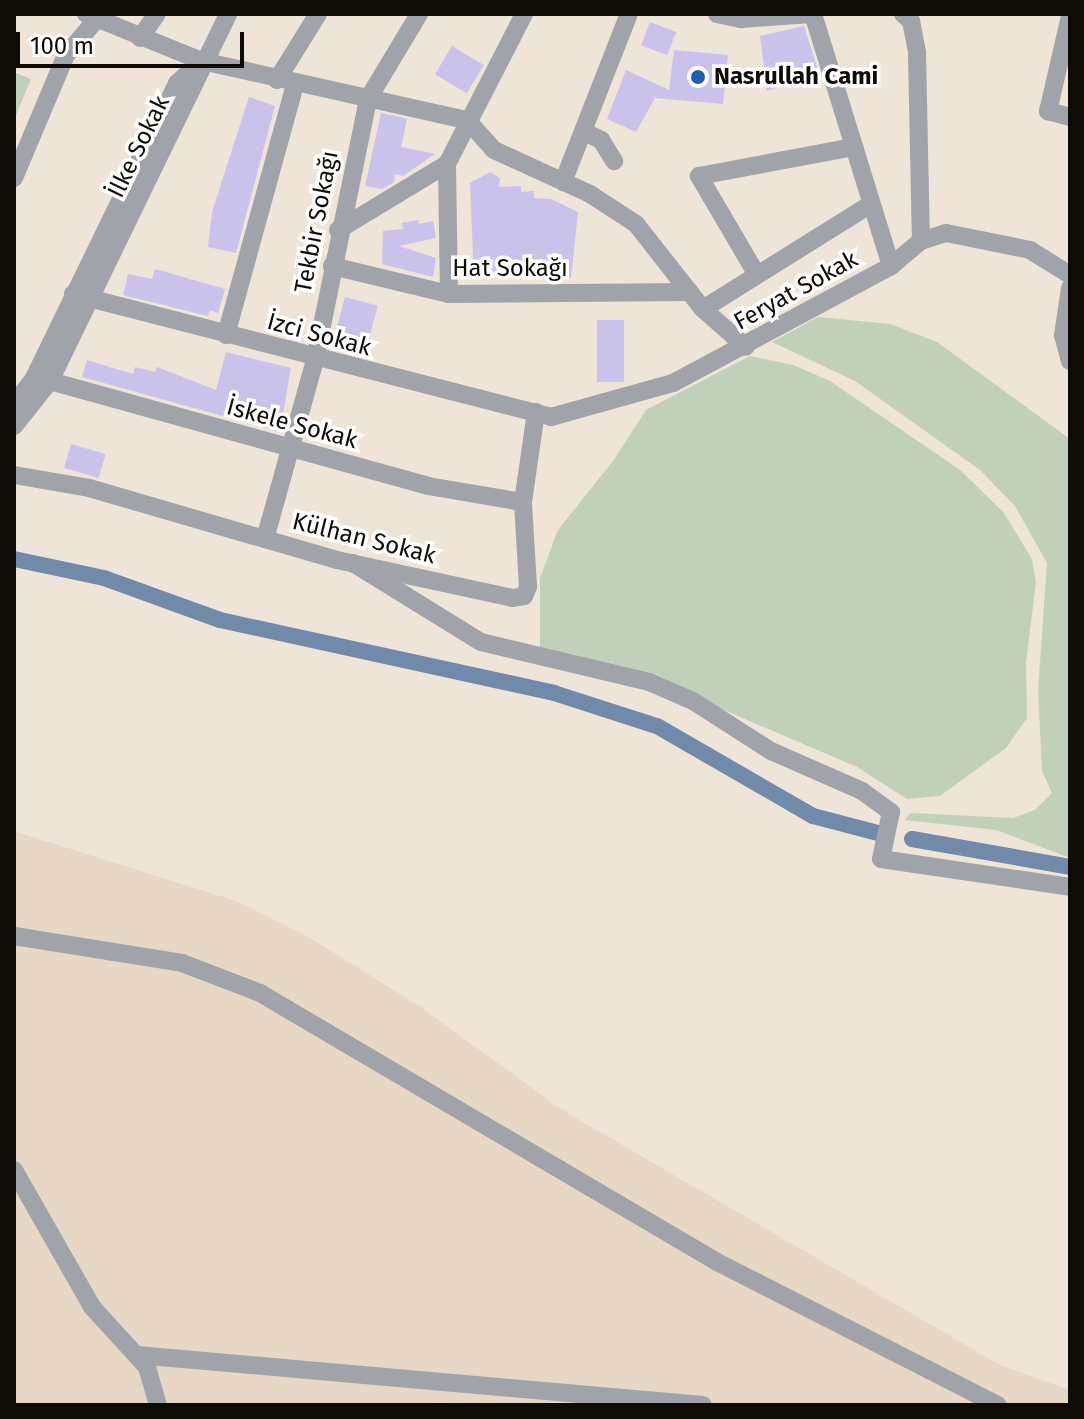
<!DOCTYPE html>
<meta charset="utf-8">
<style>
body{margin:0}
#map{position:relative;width:1084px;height:1419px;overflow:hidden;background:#eee4d7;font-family:"Fira Sans",sans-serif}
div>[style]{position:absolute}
.built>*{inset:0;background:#e7d8c5}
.green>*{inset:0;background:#c1d0ba}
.canal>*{height:16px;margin:-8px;padding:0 8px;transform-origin:8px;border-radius:8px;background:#718aa9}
.building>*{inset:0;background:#c9c2ea;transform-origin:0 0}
.minor>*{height:18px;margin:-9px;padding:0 9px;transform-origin:9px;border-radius:9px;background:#a0a3a9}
.dots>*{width:22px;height:22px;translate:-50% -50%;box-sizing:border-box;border:4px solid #fff;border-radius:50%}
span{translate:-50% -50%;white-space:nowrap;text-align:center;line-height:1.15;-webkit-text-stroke:7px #fff;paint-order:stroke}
.poi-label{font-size:24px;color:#0f0c08;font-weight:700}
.left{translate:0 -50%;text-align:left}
.street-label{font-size:24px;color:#0f0c08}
.frame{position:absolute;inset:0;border:16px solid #0f0c08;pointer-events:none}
.scale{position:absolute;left:16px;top:32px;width:228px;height:36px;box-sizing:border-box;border:4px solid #0f0c08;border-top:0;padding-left:10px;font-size:24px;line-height:28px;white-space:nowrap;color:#0f0c08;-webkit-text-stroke:6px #fff;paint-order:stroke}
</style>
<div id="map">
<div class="built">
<div style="clip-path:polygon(14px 831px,239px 902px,307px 936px,416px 1004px,564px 1111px,1000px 1365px,1070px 1390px,1070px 1405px,14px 1405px)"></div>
</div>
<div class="green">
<div style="clip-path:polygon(14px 72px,31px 79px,14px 120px)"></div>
<div style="clip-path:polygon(818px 317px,890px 324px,937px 342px,1070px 439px,1070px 858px,996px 830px,905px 820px,910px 813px,1013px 818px,1035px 810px,1052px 793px,1042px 771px,1038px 691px,1047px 563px,1015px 506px,980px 470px,855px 381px,772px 342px)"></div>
<div style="clip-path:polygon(750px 356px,793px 365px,830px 381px,960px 470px,1004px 513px,1032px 559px,1036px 582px,1026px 663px,1027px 718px,1006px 748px,940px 796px,907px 799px,857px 767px,710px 704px,540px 650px,540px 578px,558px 530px,613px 461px,646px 410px)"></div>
</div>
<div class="canal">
<div style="left:14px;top:559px;width:92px;rotate:11.9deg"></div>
<div style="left:104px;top:578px;width:123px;rotate:19.9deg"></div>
<div style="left:220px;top:620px;width:342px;rotate:12.3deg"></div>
<div style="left:554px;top:693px;width:108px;rotate:17.8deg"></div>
<div style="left:657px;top:726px;width:180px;rotate:30deg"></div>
<div style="left:813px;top:816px;width:67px;rotate:14.7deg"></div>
<div style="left:912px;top:839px;width:160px;rotate:10deg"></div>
</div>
<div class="building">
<div style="left:650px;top:22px;width:28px;height:25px;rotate:21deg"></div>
<div style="clip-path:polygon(804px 26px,819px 73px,767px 91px,760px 36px)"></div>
<div style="left:452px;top:46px;width:37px;height:33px;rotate:31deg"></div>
<div style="clip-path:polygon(674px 50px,728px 55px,723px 104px,655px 98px,636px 132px,607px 119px,626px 70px,669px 90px)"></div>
<div style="clip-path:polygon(249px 97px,275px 106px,236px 253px,208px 247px,212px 212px)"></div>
<div style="clip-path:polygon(381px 113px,407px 119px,401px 147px,435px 154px,403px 176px,395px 174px,394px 182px,382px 189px,365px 186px)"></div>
<div style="clip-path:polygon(490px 172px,500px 178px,499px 187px,521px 186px,521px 192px,534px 191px,534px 198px,551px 199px,578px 212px,571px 278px,490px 274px,474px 279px,470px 183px)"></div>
<div style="clip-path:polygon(418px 220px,419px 224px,433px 221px,436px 238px,399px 246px,436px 258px,433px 277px,382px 264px,383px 231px,403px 229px,402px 223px)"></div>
<div style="clip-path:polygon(155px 269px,225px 289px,218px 313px,210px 310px,208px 316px,123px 295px,128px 274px,152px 279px)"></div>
<div style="left:345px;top:297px;width:34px;height:52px;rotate:15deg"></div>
<div style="left:597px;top:320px;width:27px;height:62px"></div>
<div style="clip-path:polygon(226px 352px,291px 368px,280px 432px,82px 377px,87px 360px,133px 374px,135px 367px,155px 372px,157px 367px,216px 390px)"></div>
<div style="left:71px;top:444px;width:36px;height:25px;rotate:16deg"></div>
</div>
<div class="minor">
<div style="left:86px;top:14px;width:125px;rotate:22.1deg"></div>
<div style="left:202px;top:61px;width:271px;rotate:12.6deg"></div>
<div style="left:717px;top:14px;width:25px;rotate:12deg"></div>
<div style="left:741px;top:19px;width:70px;rotate:-4.1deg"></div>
<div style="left:813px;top:14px;width:264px;rotate:72.8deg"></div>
<div style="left:903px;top:14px;width:11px;rotate:41deg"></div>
<div style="left:911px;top:21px;width:33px;rotate:79deg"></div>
<div style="left:917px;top:53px;width:188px;rotate:88.8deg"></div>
<div style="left:1070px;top:16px;width:98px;rotate:103deg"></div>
<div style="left:1048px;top:111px;width:23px;rotate:15deg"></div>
<div style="left:140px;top:38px;width:29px;rotate:-55deg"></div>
<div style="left:277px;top:80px;width:78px;rotate:-58.2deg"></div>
<div style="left:467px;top:120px;width:40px;rotate:48deg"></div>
<div style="left:494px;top:150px;width:106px;rotate:24.6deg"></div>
<div style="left:590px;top:194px;width:55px;rotate:33.1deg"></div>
<div style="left:636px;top:224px;width:108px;rotate:51.8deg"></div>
<div style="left:703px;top:309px;width:57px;rotate:41.5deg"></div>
<div style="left:584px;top:132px;width:19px;rotate:25deg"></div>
<div style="left:601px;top:140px;width:25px;rotate:58deg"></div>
<div style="left:14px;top:178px;width:134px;rotate:-67.1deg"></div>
<div style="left:66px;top:55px;width:45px;rotate:-49.5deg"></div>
<div style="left:563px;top:182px;width:180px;rotate:-68.6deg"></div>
<div style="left:338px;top:230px;width:127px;rotate:-31.2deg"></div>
<div style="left:332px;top:266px;width:120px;rotate:13.5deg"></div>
<div style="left:449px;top:294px;width:241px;rotate:-0.5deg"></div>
<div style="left:757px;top:275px;width:115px;rotate:-120.4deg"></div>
<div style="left:699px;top:176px;width:158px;rotate:-10.6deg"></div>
<div style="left:1070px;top:288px;width:48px;rotate:98.5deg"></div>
<div style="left:1063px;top:335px;width:27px;rotate:75deg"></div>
<div style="left:73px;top:294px;width:494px;rotate:14.4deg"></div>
<div style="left:551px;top:417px;width:127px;rotate:-15.6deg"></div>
<div style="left:673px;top:383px;width:247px;rotate:-28.2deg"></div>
<div style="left:891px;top:266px;width:39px;rotate:-40deg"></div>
<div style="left:921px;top:241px;width:26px;rotate:-18deg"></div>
<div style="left:946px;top:233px;width:86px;rotate:11.4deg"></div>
<div style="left:1030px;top:250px;width:47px;rotate:32deg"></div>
<div style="left:449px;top:294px;width:130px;rotate:-90.9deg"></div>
<div style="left:447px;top:164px;width:169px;rotate:-62.8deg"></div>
<div style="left:703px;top:309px;width:198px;rotate:-32deg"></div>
<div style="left:226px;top:335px;width:260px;rotate:-74.6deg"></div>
<div style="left:50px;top:381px;width:392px;rotate:15.5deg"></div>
<div style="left:428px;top:486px;width:96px;rotate:9.6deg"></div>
<div style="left:14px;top:404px;width:33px;rotate:-52deg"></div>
<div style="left:34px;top:378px;width:328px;rotate:-64.1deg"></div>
<div style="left:177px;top:83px;width:33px;rotate:-41deg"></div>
<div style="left:14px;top:426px;width:58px;rotate:-51.3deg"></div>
<div style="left:50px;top:381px;width:408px;rotate:-64.1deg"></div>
<div style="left:14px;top:475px;width:76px;rotate:9.8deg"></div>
<div style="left:89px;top:488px;width:258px;rotate:16.2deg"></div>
<div style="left:337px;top:560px;width:180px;rotate:12.2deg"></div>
<div style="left:513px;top:598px;width:11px;rotate:-10deg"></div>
<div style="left:524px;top:596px;width:10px;rotate:-66deg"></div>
<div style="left:528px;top:587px;width:85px;rotate:-93.4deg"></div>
<div style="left:523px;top:502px;width:91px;rotate:-81.8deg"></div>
<div style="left:265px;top:539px;width:186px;rotate:-74.4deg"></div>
<div style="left:315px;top:360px;width:266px;rotate:-78.5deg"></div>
<div style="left:368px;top:99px;width:99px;rotate:-59deg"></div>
<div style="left:353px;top:563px;width:150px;rotate:31.7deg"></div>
<div style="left:481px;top:642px;width:173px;rotate:13.4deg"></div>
<div style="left:649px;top:682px;width:48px;rotate:23.4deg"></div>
<div style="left:693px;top:701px;width:93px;rotate:32.7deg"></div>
<div style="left:771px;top:751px;width:99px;rotate:23.7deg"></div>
<div style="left:862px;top:791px;width:36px;rotate:36deg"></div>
<div style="left:891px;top:812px;width:48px;rotate:102deg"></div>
<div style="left:881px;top:859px;width:191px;rotate:8.4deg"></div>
<div style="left:14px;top:936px;width:170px;rotate:9.1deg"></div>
<div style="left:182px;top:963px;width:84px;rotate:21deg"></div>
<div style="left:260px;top:993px;width:530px;rotate:30.48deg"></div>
<div style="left:717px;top:1262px;width:315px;rotate:27deg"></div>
<div style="left:14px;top:1170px;width:158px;rotate:60.3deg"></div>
<div style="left:92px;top:1307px;width:81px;rotate:47.5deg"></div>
<div style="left:147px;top:1367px;width:40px;rotate:74deg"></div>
<div style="left:137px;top:1355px;width:568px;rotate:5.05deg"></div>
</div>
<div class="dots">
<div style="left:698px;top:77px;background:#215eb0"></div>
</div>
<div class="poi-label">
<span class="left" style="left:714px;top:77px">Nasrullah Cami</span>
</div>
<div class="street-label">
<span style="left:139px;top:147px;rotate:-64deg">İlke Sokak</span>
<span style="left:317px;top:222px;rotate:-79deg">Tekbir Sokağı</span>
<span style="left:510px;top:269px">Hat Sokağı</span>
<span style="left:796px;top:291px;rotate:-29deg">Feryat Sokak</span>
<span style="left:319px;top:335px;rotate:15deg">İzci Sokak</span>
<span style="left:292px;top:424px;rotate:15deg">İskele Sokak</span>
<span style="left:364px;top:539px;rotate:14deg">Külhan Sokak</span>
</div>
<div class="frame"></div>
<div class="scale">100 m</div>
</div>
